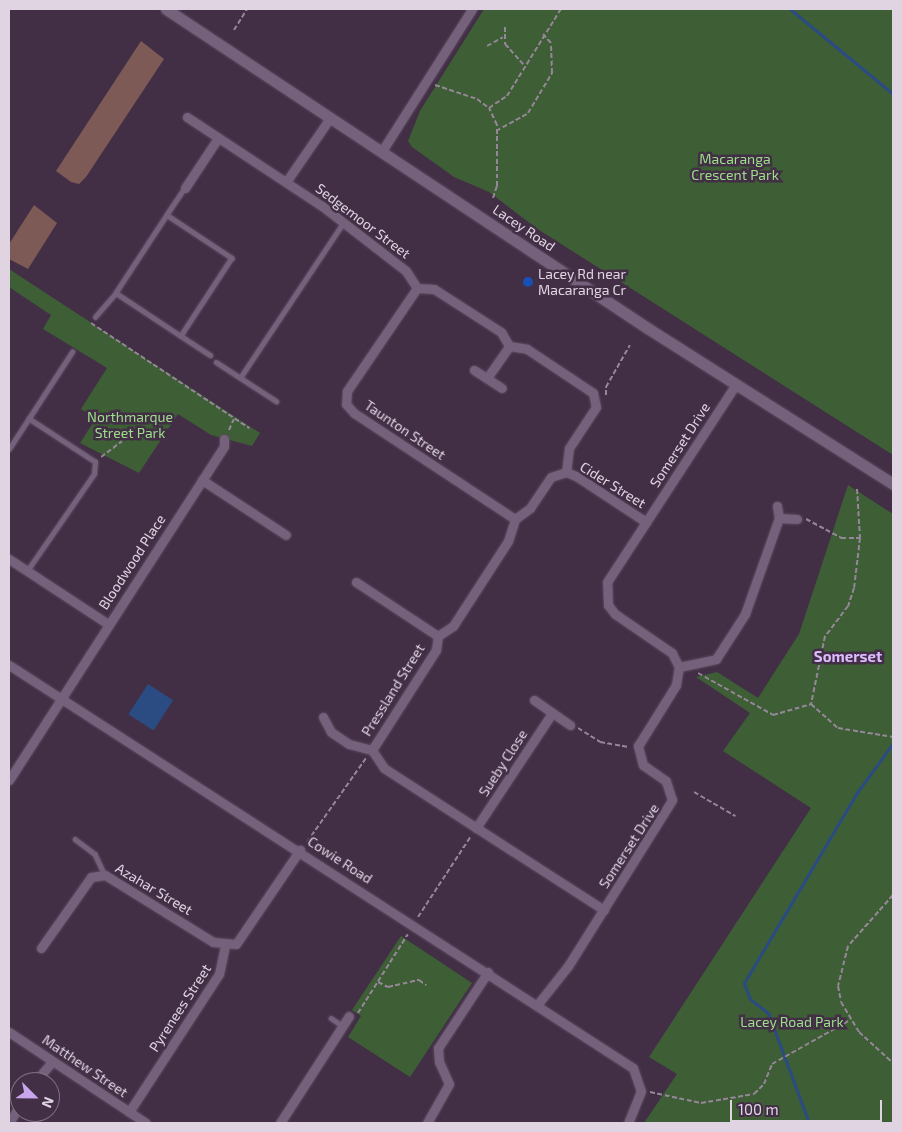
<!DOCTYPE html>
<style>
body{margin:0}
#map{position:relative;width:902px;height:1132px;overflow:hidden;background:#422f46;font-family:"Exo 2",sans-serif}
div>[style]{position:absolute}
.green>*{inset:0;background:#3e5e36}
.water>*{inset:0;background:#2b4b83;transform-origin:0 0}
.stream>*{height:3px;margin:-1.5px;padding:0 1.5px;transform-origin:1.5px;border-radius:1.5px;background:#2b4b83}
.building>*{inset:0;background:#7e5a57}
.path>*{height:2px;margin-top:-1px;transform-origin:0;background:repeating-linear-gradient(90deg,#958698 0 5px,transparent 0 7.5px)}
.roads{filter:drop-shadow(0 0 1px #5c4b5f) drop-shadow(0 0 1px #5c4b5f)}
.lane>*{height:4.5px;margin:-2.25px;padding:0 2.25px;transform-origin:2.25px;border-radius:2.25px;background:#75617b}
.street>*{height:9px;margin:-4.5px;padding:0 4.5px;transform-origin:4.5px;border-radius:4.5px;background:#75617b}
.secondary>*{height:11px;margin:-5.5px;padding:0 5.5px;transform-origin:5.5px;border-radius:5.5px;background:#75617b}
.dots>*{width:14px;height:14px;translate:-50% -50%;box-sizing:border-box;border:2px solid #422f46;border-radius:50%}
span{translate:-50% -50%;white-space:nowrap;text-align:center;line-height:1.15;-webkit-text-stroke:5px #422f46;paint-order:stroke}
.park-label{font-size:14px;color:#9cde8a}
.street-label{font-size:14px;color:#e0d4e3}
.poi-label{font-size:14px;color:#e0d4e3}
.left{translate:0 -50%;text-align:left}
.neighbourhood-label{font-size:15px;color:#dbbafe;font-weight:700}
.frame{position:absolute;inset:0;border:10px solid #e0d4e3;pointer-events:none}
.north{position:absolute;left:10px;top:1072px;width:50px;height:50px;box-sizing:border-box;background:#422f46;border:1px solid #817185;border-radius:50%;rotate:113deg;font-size:14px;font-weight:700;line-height:20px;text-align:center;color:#e0d4e3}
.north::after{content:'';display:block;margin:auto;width:18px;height:22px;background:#c9a5ee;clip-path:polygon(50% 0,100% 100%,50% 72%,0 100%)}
.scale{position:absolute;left:730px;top:1100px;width:152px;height:22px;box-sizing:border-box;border:2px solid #e0d4e3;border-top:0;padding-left:6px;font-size:15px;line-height:18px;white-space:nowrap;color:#e0d4e3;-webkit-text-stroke:4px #422f46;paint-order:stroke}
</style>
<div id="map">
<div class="green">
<div style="clip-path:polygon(484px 9px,893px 9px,893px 455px,536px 228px,489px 192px,454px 177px,412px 147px,408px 141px,420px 111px)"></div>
<div style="clip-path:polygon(9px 269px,260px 433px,252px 446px,211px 435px,178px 414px,139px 473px,80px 443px,96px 418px,81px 409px,107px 368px,43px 329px,51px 315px,9px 287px)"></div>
<div style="clip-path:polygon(848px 485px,893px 514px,893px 1123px,644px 1123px,677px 1074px,649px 1057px,811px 808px,723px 751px,750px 713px,696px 677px,717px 672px,758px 698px,799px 634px)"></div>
<div style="clip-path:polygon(401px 936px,472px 983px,410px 1077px,348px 1037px,361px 1016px,352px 1010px)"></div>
</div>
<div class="water">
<div style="left:148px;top:684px;width:30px;height:36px;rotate:33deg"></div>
</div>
<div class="stream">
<div style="left:790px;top:9px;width:134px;rotate:39.5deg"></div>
<div style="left:809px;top:1123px;width:117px;rotate:-110.4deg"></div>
<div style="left:768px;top:1013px;width:23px;rotate:-142deg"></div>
<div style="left:750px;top:999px;width:17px;rotate:-111deg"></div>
<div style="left:744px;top:983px;width:220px;rotate:-59.3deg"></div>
<div style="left:856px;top:794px;width:63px;rotate:-54deg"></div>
</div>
<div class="building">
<div style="clip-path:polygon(141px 41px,164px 59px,86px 177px,79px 184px,71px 182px,56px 171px)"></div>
<div style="clip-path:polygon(34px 205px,57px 223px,28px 269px,9px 259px,9px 244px)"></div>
</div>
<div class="path">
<div style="left:505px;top:27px;width:17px;rotate:90deg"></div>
<div style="left:505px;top:44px;width:30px;rotate:48deg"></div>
<div style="left:234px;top:30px;width:25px;rotate:-58deg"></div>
<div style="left:487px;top:46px;width:18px;rotate:-29deg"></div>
<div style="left:435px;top:85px;width:44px;rotate:18.4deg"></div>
<div style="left:477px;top:99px;width:15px;rotate:37deg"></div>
<div style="left:496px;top:131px;width:37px;rotate:-29deg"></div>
<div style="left:528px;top:113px;width:47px;rotate:-59deg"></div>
<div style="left:552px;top:73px;width:30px;rotate:-92deg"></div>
<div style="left:551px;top:43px;width:12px;rotate:-132deg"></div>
<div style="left:493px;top:198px;width:13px;rotate:-72deg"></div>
<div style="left:497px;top:186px;width:61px;rotate:-90deg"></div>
<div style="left:497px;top:125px;width:19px;rotate:-115deg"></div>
<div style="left:489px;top:108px;width:22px;rotate:-34deg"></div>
<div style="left:507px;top:96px;width:102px;rotate:-58.2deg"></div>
<div style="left:91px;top:323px;width:190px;rotate:33.6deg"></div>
<div style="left:606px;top:395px;width:8px;rotate:-90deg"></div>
<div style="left:606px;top:387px;width:48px;rotate:-60.3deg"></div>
<div style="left:229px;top:430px;width:12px;rotate:-66deg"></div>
<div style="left:101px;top:457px;width:26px;rotate:-37deg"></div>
<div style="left:857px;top:489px;width:49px;rotate:86.5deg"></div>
<div style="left:860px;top:538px;width:50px;rotate:96.8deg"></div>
<div style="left:854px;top:588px;width:19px;rotate:108deg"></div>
<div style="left:848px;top:606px;width:38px;rotate:127deg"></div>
<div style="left:825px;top:636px;width:69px;rotate:101.6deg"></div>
<div style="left:811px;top:704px;width:36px;rotate:42deg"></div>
<div style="left:838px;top:728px;width:56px;rotate:9.3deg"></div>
<div style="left:806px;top:519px;width:40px;rotate:28deg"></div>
<div style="left:841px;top:538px;width:19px"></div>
<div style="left:698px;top:673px;width:86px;rotate:29.2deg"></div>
<div style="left:773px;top:715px;width:40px;rotate:-16deg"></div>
<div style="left:578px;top:728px;width:26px;rotate:32deg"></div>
<div style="left:600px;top:742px;width:29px;rotate:10deg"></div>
<div style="left:694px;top:792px;width:48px;rotate:30.3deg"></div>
<div style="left:307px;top:842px;width:103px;rotate:-54.9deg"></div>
<div style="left:893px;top:895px;width:68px;rotate:131.4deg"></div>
<div style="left:848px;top:946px;width:41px;rotate:104deg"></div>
<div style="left:838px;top:986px;width:16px;rotate:79deg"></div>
<div style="left:841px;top:1002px;width:35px;rotate:59deg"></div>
<div style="left:859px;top:1032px;width:46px;rotate:42.4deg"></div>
<div style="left:418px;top:917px;width:97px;rotate:-56.8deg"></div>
<div style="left:378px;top:982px;width:11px;rotate:27deg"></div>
<div style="left:388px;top:987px;width:32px;rotate:-13deg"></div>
<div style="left:419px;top:980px;width:9px;rotate:36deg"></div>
<div style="left:358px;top:1013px;width:93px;rotate:-57.7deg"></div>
<div style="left:650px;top:1092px;width:52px;rotate:12.2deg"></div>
<div style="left:701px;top:1103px;width:54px;rotate:-9.6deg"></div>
<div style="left:754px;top:1094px;width:14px;rotate:-45deg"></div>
<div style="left:764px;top:1084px;width:22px;rotate:-68deg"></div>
<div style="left:772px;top:1064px;width:90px;rotate:-29.4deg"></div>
</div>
<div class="roads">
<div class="lane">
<div style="left:185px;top:188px;width:32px;rotate:124deg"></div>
<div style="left:167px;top:215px;width:78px;rotate:33.5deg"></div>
<div style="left:232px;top:258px;width:93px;rotate:123.2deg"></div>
<div style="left:181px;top:336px;width:35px;rotate:33deg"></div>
<div style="left:167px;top:215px;width:93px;rotate:123.2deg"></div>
<div style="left:116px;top:293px;width:78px;rotate:33.5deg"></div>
<div style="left:95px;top:317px;width:32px;rotate:-49deg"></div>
<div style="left:216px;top:362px;width:72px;rotate:33deg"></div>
<div style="left:240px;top:378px;width:186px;rotate:-56.4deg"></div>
<div style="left:9px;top:449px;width:116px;rotate:-57deg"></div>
<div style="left:27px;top:571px;width:118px;rotate:-55.4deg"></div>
<div style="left:94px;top:474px;width:12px;rotate:-85deg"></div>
<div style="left:95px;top:462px;width:79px;rotate:-146.9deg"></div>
<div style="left:75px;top:839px;width:25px;rotate:37deg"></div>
<div style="left:95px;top:854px;width:23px;rotate:65deg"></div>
<div style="left:331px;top:1018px;width:14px;rotate:34deg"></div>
</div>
<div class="street">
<div style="left:187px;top:117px;width:162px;rotate:33.4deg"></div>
<div style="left:322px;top:206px;width:106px;rotate:37.7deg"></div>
<div style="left:406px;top:271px;width:20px;rotate:57deg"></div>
<div style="left:417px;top:288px;width:17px;rotate:3deg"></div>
<div style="left:434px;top:289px;width:80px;rotate:32.7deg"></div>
<div style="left:501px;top:332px;width:16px;rotate:60deg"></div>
<div style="left:509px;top:346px;width:18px;rotate:9deg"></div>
<div style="left:527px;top:349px;width:79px;rotate:33.7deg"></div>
<div style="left:593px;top:393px;width:14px;rotate:78deg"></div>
<div style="left:596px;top:407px;width:49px;rotate:123.4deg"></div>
<div style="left:569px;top:448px;width:24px;rotate:97deg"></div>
<div style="left:382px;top:151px;width:168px;rotate:-57.6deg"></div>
<div style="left:286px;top:182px;width:78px;rotate:-55.5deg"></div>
<div style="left:185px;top:188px;width:60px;rotate:-56.6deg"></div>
<div style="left:417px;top:288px;width:125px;rotate:124.2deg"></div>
<div style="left:347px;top:391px;width:13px;rotate:94deg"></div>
<div style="left:346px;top:404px;width:12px;rotate:48deg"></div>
<div style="left:354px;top:413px;width:193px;rotate:33.4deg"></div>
<div style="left:474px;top:370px;width:33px;rotate:33deg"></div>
<div style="left:487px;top:378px;width:39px;rotate:-55deg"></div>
<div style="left:202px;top:480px;width:100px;rotate:33.2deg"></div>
<div style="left:777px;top:506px;width:12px;rotate:81deg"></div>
<div style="left:779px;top:518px;width:18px;rotate:3deg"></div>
<div style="left:9px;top:559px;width:118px;rotate:33.3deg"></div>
<div style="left:356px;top:582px;width:98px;rotate:33.4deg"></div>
<div style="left:9px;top:665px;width:743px;rotate:32.86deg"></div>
<div style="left:633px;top:1068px;width:24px;rotate:71deg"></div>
<div style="left:641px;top:1091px;width:35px;rotate:112deg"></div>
<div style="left:679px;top:667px;width:38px;rotate:-12deg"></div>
<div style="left:716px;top:659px;width:54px;rotate:-57.2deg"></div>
<div style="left:745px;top:614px;width:102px;rotate:-70.5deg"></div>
<div style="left:534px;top:700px;width:44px;rotate:34.8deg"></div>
<div style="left:323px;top:717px;width:17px;rotate:62deg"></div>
<div style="left:331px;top:732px;width:22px;rotate:34deg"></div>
<div style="left:349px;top:744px;width:24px;rotate:15deg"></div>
<div style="left:9px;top:780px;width:397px;rotate:-57.2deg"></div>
<div style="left:224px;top:446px;width:7px;rotate:-90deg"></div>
<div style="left:476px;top:828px;width:138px;rotate:-56.5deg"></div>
<div style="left:604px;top:910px;width:262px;rotate:-147.2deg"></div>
<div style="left:384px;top:768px;width:22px;rotate:-124deg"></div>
<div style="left:372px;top:750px;width:119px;rotate:-57.4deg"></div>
<div style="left:436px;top:650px;width:14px;rotate:-82deg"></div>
<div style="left:438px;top:636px;width:18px;rotate:-34deg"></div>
<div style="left:453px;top:626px;width:101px;rotate:-57.1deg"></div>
<div style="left:508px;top:541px;width:23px;rotate:-72deg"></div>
<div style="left:515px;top:519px;width:19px;rotate:-36deg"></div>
<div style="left:530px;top:508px;width:37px;rotate:-56deg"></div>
<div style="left:551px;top:477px;width:16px;rotate:-18deg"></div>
<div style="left:566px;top:472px;width:11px;rotate:22deg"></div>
<div style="left:576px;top:476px;width:84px;rotate:33.3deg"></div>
<div style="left:41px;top:948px;width:87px;rotate:-54.8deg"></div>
<div style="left:91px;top:877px;width:14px;rotate:-8deg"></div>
<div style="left:105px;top:875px;width:127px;rotate:31.8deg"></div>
<div style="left:213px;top:942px;width:23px;rotate:5deg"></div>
<div style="left:236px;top:944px;width:114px;rotate:-55.8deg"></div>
<div style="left:537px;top:1005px;width:50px;rotate:-51.5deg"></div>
<div style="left:568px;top:966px;width:196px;rotate:-57.9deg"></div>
<div style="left:672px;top:800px;width:20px;rotate:-108deg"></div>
<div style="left:666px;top:781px;width:28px;rotate:-145deg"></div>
<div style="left:643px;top:765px;width:20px;rotate:-105deg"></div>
<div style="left:638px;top:746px;width:72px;rotate:-58.1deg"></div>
<div style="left:676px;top:685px;width:18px;rotate:-81deg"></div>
<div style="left:679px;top:667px;width:16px;rotate:-117deg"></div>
<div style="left:672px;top:653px;width:69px;rotate:-145.6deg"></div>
<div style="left:615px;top:614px;width:11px;rotate:-128deg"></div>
<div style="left:608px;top:605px;width:23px;rotate:-92deg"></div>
<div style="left:607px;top:582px;width:234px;rotate:-56.9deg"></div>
<div style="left:9px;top:1032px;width:164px;rotate:33.6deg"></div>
<div style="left:35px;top:1082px;width:26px;rotate:-50deg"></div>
<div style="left:129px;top:1112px;width:165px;rotate:-56.9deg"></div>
<div style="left:219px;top:974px;width:29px;rotate:-78deg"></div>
<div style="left:9px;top:1123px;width:21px;rotate:-59deg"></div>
<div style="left:280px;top:1123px;width:127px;rotate:-57.2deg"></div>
<div style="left:427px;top:1123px;width:45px;rotate:-60.6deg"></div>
<div style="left:449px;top:1084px;width:24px;rotate:-114deg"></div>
<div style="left:439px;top:1062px;width:14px;rotate:-94deg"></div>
<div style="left:438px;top:1048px;width:91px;rotate:-56.7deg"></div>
</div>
<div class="secondary">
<div style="left:166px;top:9px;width:579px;rotate:33.53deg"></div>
<div style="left:649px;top:329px;width:289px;rotate:32.4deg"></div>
</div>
</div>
<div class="dots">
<div style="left:528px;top:282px;background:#1a4fb4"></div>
</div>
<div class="park-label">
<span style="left:735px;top:167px">Macaranga<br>Crescent Park</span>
<span style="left:130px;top:425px">Northmarque<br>Street Park</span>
<span style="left:792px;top:1022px">Lacey Road Park</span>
</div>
<div class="street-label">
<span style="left:363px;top:221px;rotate:37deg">Sedgemoor Street</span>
<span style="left:524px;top:228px;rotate:34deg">Lacey Road</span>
<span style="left:405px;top:430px;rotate:34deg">Taunton Street</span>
<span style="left:680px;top:445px;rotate:-57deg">Somerset Drive</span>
<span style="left:613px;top:485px;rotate:32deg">Cider Street</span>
<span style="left:132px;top:562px;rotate:-57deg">Bloodwood Place</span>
<span style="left:393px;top:690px;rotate:-58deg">Pressland Street</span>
<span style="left:503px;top:763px;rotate:-57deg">Sueby Close</span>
<span style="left:629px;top:846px;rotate:-57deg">Somerset Drive</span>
<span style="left:340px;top:860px;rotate:33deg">Cowie Road</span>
<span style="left:154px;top:889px;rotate:31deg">Azahar Street</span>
<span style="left:180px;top:1008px;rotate:-57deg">Pyrenees Street</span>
<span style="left:85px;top:1066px;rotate:34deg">Matthew Street</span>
</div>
<div class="poi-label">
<span class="left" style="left:538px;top:282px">Lacey Rd near<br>Macaranga Cr</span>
</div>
<div class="neighbourhood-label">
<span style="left:848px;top:657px">Somerset</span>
</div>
<div class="frame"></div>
<div class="north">N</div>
<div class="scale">100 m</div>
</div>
